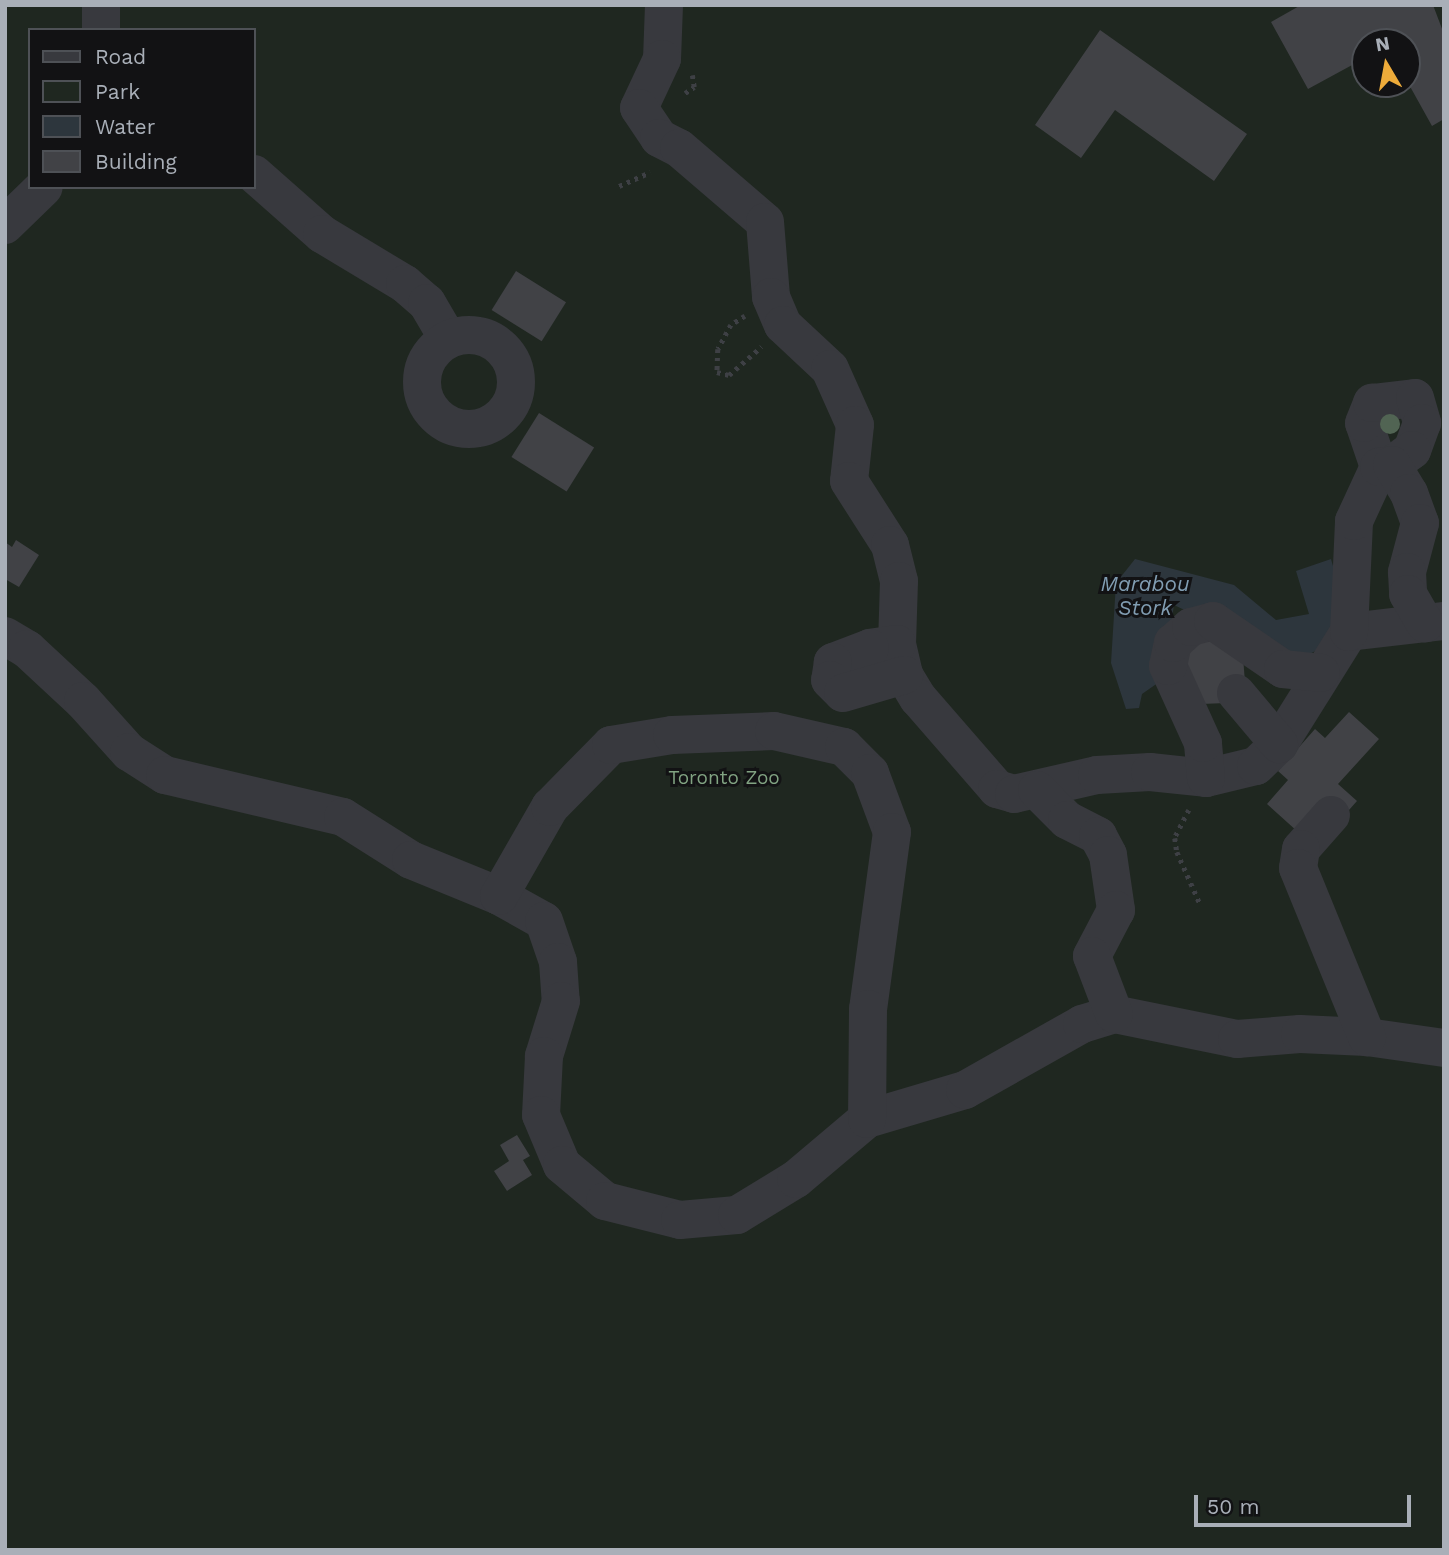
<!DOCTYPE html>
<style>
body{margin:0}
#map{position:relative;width:1449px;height:1555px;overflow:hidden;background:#171719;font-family:"Work Sans",sans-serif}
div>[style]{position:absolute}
.green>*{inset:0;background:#1f2720}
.water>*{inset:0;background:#2d363d}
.building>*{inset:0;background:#414246;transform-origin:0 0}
.path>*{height:4.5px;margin-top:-2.25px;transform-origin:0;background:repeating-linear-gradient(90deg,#3e4045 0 3.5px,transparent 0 8.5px)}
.minor>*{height:38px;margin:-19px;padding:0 19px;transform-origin:19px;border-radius:19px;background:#38393e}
.minor>.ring{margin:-19px;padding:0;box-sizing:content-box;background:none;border:38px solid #38393e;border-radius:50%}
.trees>*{width:20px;height:20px;margin:-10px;border-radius:50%;background:#516453}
span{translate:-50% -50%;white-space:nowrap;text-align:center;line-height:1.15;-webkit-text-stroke:6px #121214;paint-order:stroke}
.park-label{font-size:19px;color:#81a382}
.water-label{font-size:21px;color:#819db2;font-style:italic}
.frame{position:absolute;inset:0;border:7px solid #a9afb8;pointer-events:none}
.legend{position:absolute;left:28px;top:28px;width:228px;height:161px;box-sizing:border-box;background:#121214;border:2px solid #4e5156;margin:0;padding:9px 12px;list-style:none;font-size:21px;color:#a9afb8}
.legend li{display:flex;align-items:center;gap:14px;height:35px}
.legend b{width:35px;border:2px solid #4e5156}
.north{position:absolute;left:1351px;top:28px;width:70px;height:70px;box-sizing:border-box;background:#121214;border:2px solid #4e5156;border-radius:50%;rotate:350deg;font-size:19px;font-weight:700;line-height:28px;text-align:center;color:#a9afb8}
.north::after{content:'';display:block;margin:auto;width:24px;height:32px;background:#edab3a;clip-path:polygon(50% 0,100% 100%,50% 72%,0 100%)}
.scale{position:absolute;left:1194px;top:1495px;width:217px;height:32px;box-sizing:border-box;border:4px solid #a9afb8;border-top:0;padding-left:9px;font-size:21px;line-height:24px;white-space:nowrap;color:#a9afb8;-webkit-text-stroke:5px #121214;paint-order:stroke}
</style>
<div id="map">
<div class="green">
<div style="clip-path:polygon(evenodd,5px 5px,1444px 5px,1444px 1550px,5px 1550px,5px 5px,30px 30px,254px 30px,254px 187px,30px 187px,30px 30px,5px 5px,1365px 42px,1407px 42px,1407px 84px,1365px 84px,1365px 42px)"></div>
</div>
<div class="water">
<div style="clip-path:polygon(1135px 559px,1234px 585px,1276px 620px,1309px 614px,1296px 571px,1331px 559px,1340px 591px,1331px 643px,1294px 662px,1174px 605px,1162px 680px,1142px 694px,1139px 708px,1126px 709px,1111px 663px,1116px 583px)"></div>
</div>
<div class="building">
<div style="clip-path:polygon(1301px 5px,1433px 5px,1444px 34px,1444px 119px,1432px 126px,1407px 81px,1407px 42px,1365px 42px,1365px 58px,1308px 89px,1271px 22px)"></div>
<div style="clip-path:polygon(1100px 30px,1247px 134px,1214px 181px,1115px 110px,1081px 158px,1035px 125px)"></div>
<div style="left:516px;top:271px;width:59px;height:46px;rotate:32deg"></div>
<div style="left:539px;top:413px;width:65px;height:52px;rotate:32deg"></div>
<div style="clip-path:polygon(16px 540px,39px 555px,19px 587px,5px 579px,5px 542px,12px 547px)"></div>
<div style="clip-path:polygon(1224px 639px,1243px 656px,1245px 683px,1227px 703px,1201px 704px,1179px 657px,1196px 640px)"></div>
<div style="clip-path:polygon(1349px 712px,1379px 739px,1338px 784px,1357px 801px,1341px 819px,1298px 832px,1267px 804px,1288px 780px,1278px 771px,1315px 729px,1325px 738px)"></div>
<div style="clip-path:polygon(517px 1135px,530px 1156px,523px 1160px,532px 1175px,507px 1191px,494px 1171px,509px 1161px,500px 1145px)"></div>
</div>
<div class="path">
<div style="left:685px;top:93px;width:11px;rotate:-34deg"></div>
<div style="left:694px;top:87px;width:12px;rotate:-99deg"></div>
<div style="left:619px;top:186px;width:34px;rotate:-24deg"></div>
<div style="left:745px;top:316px;width:17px;rotate:147deg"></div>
<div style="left:731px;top:325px;width:27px;rotate:118deg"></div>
<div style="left:718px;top:349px;width:23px;rotate:92deg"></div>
<div style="left:717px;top:372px;width:12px;rotate:14deg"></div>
<div style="left:729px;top:375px;width:43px;rotate:-41.2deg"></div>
<div style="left:1189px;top:810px;width:31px;rotate:117deg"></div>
<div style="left:1175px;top:838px;width:14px;rotate:82deg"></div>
<div style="left:1177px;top:852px;width:59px;rotate:66deg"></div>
</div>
<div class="minor">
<div style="left:101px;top:5px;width:25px;rotate:90deg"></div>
<div style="left:664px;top:5px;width:54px;rotate:92.1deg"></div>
<div style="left:662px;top:59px;width:54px;rotate:115.1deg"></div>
<div style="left:639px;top:108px;width:36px;rotate:56deg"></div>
<div style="left:659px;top:138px;width:22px;rotate:27deg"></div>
<div style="left:679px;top:148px;width:113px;rotate:40.7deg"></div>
<div style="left:765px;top:222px;width:75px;rotate:85.4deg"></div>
<div style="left:771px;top:297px;width:30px;rotate:67deg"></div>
<div style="left:783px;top:325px;width:64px;rotate:43.1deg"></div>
<div style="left:830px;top:369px;width:61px;rotate:65.9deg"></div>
<div style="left:855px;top:425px;width:56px;rotate:96.1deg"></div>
<div style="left:849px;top:481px;width:76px;rotate:57.4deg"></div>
<div style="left:890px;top:545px;width:37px;rotate:76deg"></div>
<div style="left:899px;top:581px;width:63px;rotate:91.8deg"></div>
<div style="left:897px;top:644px;width:32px;rotate:77deg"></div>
<div style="left:904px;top:675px;width:27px;rotate:59deg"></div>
<div style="left:918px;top:698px;width:121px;rotate:49deg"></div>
<div style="left:997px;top:789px;width:18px;rotate:16deg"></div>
<div style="left:1014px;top:794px;width:85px;rotate:-12.9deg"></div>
<div style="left:1097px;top:775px;width:53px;rotate:-3.2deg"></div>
<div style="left:1150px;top:772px;width:56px;rotate:6.1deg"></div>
<div style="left:1206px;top:778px;width:51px;rotate:-13.5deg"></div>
<div style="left:1256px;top:766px;width:32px;rotate:-44deg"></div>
<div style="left:1279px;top:744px;width:132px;rotate:-58deg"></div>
<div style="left:1349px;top:632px;width:96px;rotate:-6.6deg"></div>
<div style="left:254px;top:174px;width:91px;rotate:41.4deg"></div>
<div style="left:322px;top:234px;width:97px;rotate:31.1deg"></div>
<div style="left:405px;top:284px;width:29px;rotate:41deg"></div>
<div style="left:427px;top:303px;width:42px;rotate:59.7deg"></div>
<div style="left:5px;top:225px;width:54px;rotate:-44.3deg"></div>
<div class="ring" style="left:422px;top:335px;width:56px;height:56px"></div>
<div style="left:1379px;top:467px;width:46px;rotate:-108.8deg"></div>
<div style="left:1364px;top:423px;width:22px;rotate:-68deg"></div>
<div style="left:1372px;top:403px;width:43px;rotate:-6.6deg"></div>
<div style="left:1415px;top:398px;width:26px;rotate:74deg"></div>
<div style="left:1422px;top:423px;width:29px;rotate:110deg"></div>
<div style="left:1412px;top:450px;width:25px;rotate:143deg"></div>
<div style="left:1349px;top:632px;width:111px;rotate:-87.4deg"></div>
<div style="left:1354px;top:521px;width:60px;rotate:-65.2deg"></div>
<div style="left:1379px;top:467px;width:13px;rotate:-9deg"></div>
<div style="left:1392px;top:465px;width:33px;rotate:59deg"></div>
<div style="left:1409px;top:493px;width:32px;rotate:70deg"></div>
<div style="left:1420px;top:523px;width:51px;rotate:104.9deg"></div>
<div style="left:1407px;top:572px;width:22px;rotate:87deg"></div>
<div style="left:1408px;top:594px;width:34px;rotate:60deg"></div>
<div style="left:5px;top:636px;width:26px;rotate:31deg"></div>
<div style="left:27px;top:649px;width:76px;rotate:42.9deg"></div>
<div style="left:83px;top:701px;width:69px;rotate:48deg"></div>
<div style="left:129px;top:752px;width:43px;rotate:32.6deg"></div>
<div style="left:165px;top:775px;width:183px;rotate:13.3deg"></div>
<div style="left:343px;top:817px;width:80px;rotate:32.3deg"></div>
<div style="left:411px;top:860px;width:95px;rotate:22.2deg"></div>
<div style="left:499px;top:896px;width:51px;rotate:29.1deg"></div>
<div style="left:544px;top:921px;width:43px;rotate:71.1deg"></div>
<div style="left:558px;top:962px;width:39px;rotate:86deg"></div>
<div style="left:561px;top:1001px;width:58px;rotate:107.2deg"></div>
<div style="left:544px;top:1056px;width:59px;rotate:92.9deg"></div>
<div style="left:541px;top:1115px;width:54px;rotate:67.2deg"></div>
<div style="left:562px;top:1165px;width:56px;rotate:39.9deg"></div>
<div style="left:605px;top:1201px;width:77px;rotate:14.2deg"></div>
<div style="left:680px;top:1220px;width:57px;rotate:-5deg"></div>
<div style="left:737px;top:1215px;width:69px;rotate:-31.4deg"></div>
<div style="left:796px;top:1179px;width:93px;rotate:-40.2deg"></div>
<div style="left:867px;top:1119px;width:102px;rotate:-16.5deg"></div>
<div style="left:965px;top:1090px;width:134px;rotate:-29.4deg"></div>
<div style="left:1082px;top:1024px;width:34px;rotate:-17deg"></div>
<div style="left:1114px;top:1014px;width:126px;rotate:11.5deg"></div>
<div style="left:1237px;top:1039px;width:63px;rotate:-4.5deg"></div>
<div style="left:1300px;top:1034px;width:67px;rotate:2.6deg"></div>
<div style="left:1367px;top:1037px;width:78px;rotate:8.1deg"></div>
<div style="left:897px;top:644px;width:27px;rotate:172deg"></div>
<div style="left:870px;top:648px;width:40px;rotate:159deg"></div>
<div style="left:833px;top:662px;width:18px;rotate:99deg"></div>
<div style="left:830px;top:680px;width:18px;rotate:45deg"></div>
<div style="left:843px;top:693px;width:64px;rotate:-16.4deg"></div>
<div style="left:1236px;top:693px;width:67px;rotate:49.9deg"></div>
<div style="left:1206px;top:778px;width:35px;rotate:-95deg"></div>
<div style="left:1203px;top:743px;width:85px;rotate:-114.4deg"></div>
<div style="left:1168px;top:666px;width:24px;rotate:-78deg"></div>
<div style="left:1173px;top:643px;width:24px;rotate:-42deg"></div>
<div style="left:1191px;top:627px;width:23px;rotate:-15deg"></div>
<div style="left:1213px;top:621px;width:85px;rotate:34.4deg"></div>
<div style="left:1283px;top:669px;width:38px;rotate:6deg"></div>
<div style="left:1037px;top:790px;width:42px;rotate:45deg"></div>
<div style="left:1067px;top:820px;width:35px;rotate:27deg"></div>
<div style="left:1098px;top:836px;width:21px;rotate:62deg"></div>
<div style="left:1108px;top:855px;width:56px;rotate:81.7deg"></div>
<div style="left:1116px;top:910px;width:52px;rotate:117.6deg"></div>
<div style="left:1092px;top:956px;width:62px;rotate:69.2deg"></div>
<div style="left:1331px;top:815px;width:45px;rotate:131.4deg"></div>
<div style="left:1301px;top:849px;width:19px;rotate:99deg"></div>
<div style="left:1298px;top:868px;width:183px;rotate:67.8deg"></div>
<div style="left:499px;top:896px;width:103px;rotate:-60.2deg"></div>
<div style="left:550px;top:807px;width:87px;rotate:-45.5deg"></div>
<div style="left:611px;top:745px;width:62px;rotate:-9.3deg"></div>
<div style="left:672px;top:735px;width:102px;rotate:-2.2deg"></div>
<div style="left:774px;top:731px;width:72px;rotate:12.9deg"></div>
<div style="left:844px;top:747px;width:37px;rotate:45deg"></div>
<div style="left:870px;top:773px;width:63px;rotate:69.6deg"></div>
<div style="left:892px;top:832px;width:179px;rotate:97.7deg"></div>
<div style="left:868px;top:1009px;width:110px;rotate:90.5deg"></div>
</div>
<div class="trees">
<div style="left:1390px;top:424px"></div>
</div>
<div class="park-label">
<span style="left:724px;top:778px">Toronto Zoo</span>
</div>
<div class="water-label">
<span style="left:1145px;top:596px">Marabou<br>Stork</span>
</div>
<div class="frame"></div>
<ul class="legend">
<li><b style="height:9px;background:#38393e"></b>Road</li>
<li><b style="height:19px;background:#1f2720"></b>Park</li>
<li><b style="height:19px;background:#2d363d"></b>Water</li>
<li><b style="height:19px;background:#414246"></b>Building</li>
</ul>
<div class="north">N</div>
<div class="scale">50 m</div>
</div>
